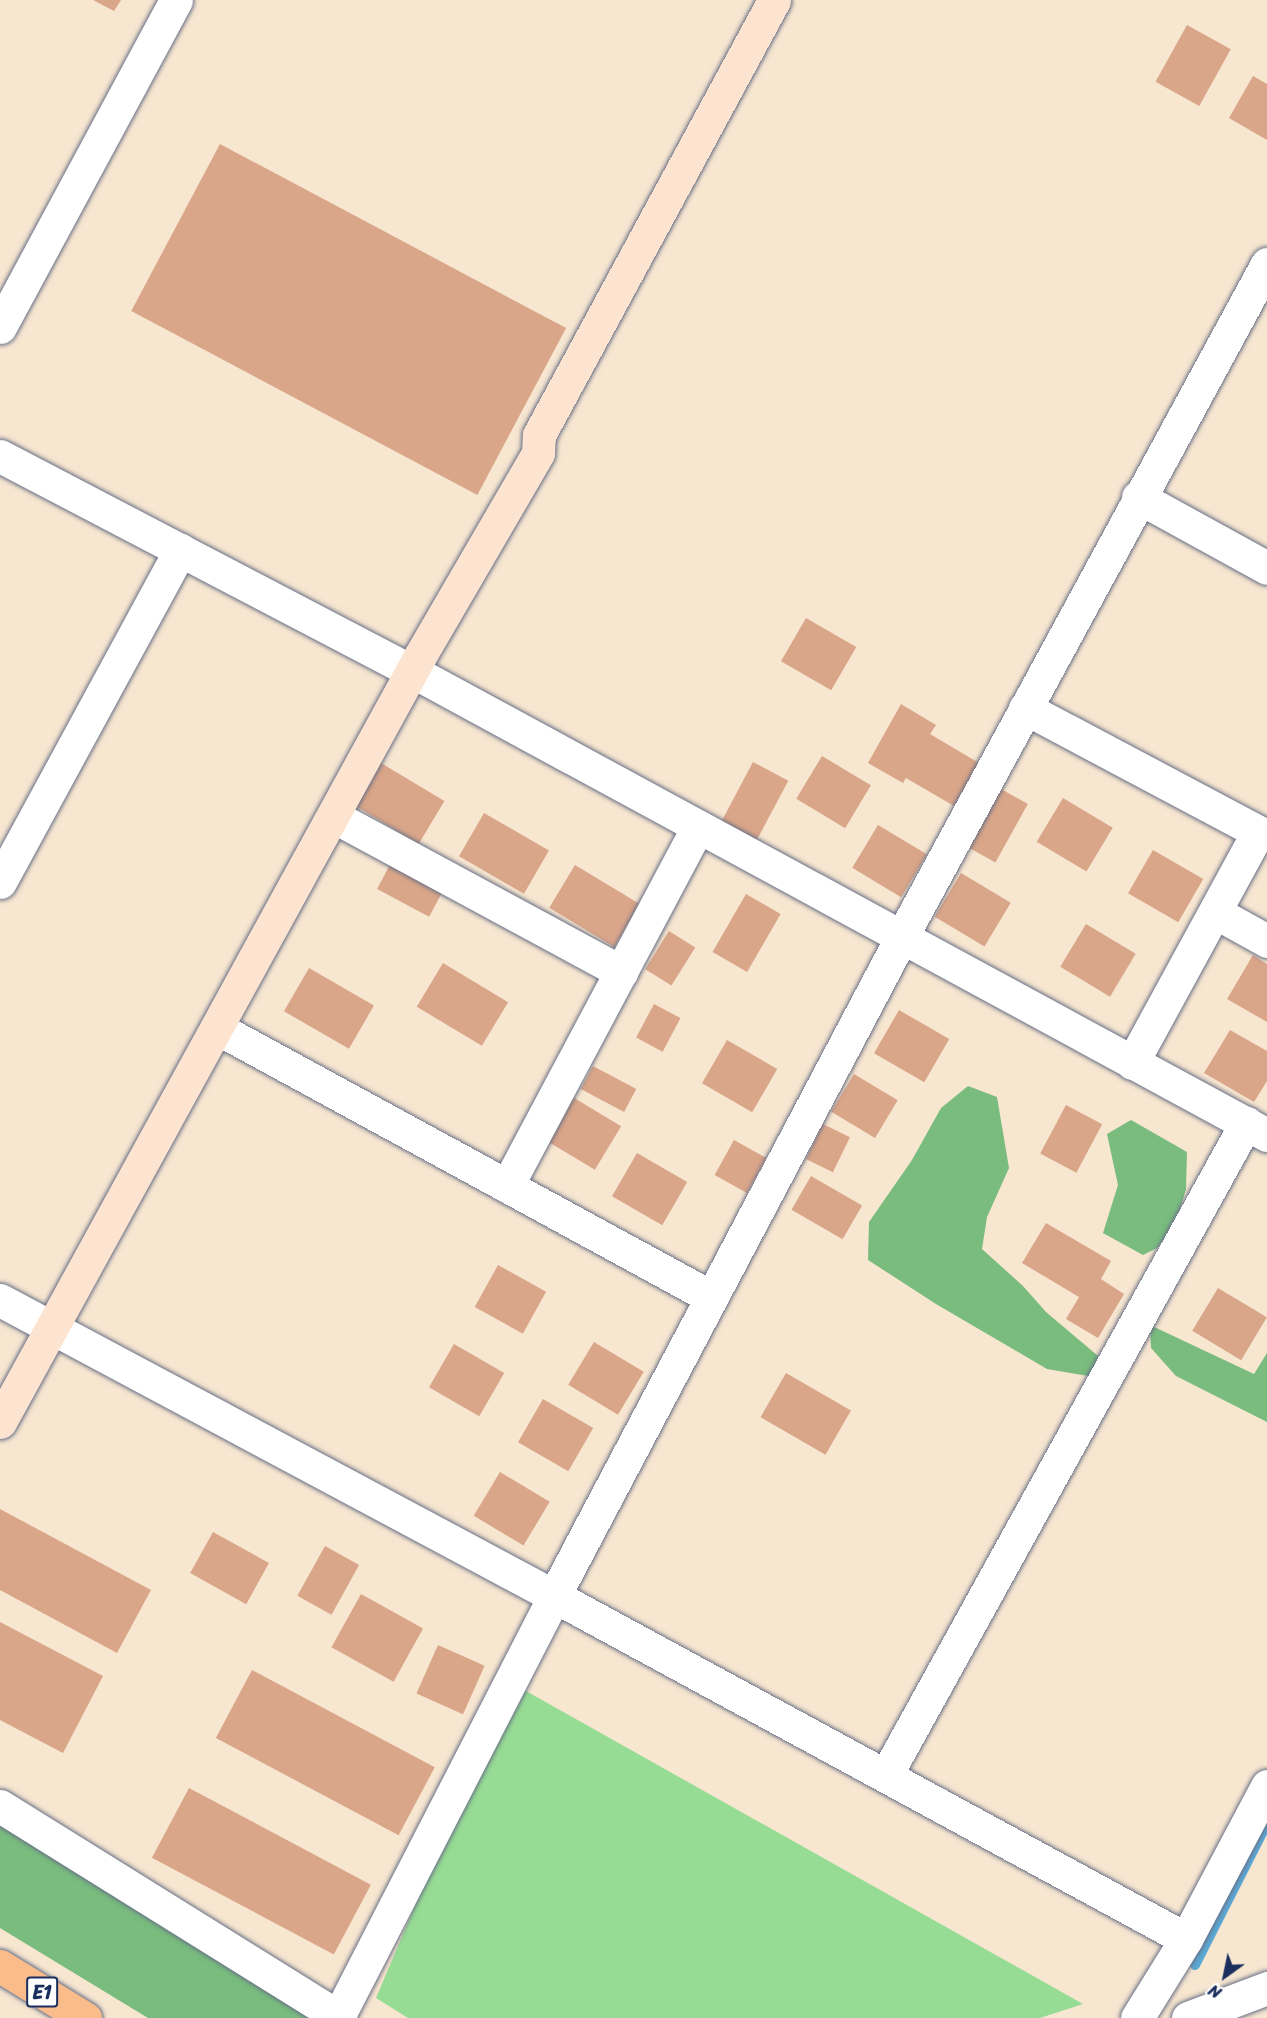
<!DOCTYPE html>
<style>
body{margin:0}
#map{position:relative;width:1267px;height:2018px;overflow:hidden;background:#f7e6d0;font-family:Sriracha,sans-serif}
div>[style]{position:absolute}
.green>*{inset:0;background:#97dc94}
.forest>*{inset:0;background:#79bc7e}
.stream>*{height:10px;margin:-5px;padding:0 5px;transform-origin:5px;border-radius:5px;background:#5ca9d5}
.building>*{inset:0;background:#daa689;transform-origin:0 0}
.roads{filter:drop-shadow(0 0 2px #686f86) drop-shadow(0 0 2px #686f86)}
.street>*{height:33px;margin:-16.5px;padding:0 16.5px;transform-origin:16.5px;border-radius:16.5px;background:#fff}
.secondary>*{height:33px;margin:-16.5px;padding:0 16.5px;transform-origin:16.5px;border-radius:16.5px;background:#fde4d1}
.highway>*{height:33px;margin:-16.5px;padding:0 16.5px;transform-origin:16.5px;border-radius:16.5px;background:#fabc8b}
span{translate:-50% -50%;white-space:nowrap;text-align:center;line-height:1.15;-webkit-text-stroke:4.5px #fff;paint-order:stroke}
.shield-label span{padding:2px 4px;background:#fff;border:2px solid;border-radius:4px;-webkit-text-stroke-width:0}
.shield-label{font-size:20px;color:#1b2f5e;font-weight:700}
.north{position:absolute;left:1195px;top:1946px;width:60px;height:60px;-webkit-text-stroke:4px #fff;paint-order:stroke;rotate:213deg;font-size:16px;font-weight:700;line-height:24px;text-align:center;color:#1b2f5e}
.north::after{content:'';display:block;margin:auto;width:21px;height:27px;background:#1b2f5e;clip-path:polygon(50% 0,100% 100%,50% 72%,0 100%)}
</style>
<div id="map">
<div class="green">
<div style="clip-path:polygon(510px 1682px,1083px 2004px,1040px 2018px,408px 2018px,376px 1998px)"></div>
</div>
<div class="forest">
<div style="clip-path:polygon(968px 1086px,997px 1097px,1009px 1168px,987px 1217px,982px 1249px,1023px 1286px,1046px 1312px,1104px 1361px,1094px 1377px,1047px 1369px,936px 1304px,868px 1260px,869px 1222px,912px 1160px,941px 1108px)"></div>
<div style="clip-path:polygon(1131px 1120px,1187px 1152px,1186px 1189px,1175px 1227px,1157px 1248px,1143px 1255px,1103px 1233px,1118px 1185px,1107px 1134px)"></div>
<div style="clip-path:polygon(1150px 1325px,1254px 1374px,1267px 1353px,1267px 1422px,1176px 1376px,1151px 1348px)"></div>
<div style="clip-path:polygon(0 1807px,330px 2018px,148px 2018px,0 1928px)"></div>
</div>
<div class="stream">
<div style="left:1195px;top:1965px;width:159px;rotate:-63.1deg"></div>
</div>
<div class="building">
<div style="clip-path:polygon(93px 0,121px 0,114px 11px)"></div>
<div style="left:1187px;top:25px;width:50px;height:65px;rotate:29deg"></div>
<div style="clip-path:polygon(1253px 76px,1267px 84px,1267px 140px,1229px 118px)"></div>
<div style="left:220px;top:144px;width:392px;height:189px;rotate:28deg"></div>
<div style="left:806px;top:618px;width:58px;height:50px;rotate:30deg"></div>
<div style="clip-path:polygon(901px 704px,936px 725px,930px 734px,979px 763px,954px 806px,906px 778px,903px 783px,868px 763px)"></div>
<div style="left:822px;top:756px;width:57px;height:50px;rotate:31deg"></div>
<div style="left:753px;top:762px;width:40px;height:67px;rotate:28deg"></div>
<div style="left:381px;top:763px;width:74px;height:50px;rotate:31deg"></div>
<div style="left:992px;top:784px;width:41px;height:67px;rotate:29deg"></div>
<div style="left:1063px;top:798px;width:58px;height:51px;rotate:31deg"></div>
<div style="left:484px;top:813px;width:75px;height:50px;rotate:30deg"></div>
<div style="left:878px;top:825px;width:57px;height:50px;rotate:31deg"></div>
<div style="left:1153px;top:850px;width:58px;height:50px;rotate:30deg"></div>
<div style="left:393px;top:859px;width:59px;height:34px;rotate:28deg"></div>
<div style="left:575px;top:865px;width:76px;height:50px;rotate:31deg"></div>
<div style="left:961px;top:873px;width:58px;height:51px;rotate:31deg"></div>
<div style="left:746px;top:894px;width:40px;height:67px;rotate:30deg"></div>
<div style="left:1086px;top:924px;width:58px;height:50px;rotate:31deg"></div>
<div style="left:669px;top:931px;width:31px;height:45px;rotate:32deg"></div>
<div style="clip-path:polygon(1253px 955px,1267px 964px,1267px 1022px,1227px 999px)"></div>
<div style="left:443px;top:963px;width:76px;height:51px;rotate:31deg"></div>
<div style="left:309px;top:968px;width:75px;height:50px;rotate:30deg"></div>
<div style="left:654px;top:1004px;width:30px;height:38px;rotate:28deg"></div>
<div style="left:899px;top:1010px;width:58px;height:50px;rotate:30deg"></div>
<div style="clip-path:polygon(1230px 1030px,1267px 1051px,1267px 1081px,1254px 1102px,1204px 1073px)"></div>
<div style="left:727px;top:1040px;width:58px;height:50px;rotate:30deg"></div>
<div style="left:593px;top:1066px;width:49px;height:26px;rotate:28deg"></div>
<div style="left:854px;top:1074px;width:51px;height:44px;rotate:31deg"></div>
<div style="left:556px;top:1087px;width:76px;height:51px;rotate:31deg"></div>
<div style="left:1066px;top:1105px;width:41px;height:55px;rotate:28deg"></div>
<div style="left:823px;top:1124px;width:30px;height:39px;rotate:26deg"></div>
<div style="left:734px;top:1140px;width:37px;height:40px;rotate:29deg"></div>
<div style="left:637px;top:1153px;width:58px;height:50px;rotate:30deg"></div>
<div style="left:811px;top:1176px;width:59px;height:39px;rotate:30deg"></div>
<div style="clip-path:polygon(1046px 1223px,1111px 1261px,1101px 1279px,1124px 1294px,1098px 1338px,1066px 1319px,1079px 1297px,1022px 1263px)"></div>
<div style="left:498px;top:1265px;width:55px;height:48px;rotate:29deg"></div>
<div style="left:1218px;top:1288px;width:57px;height:50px;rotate:31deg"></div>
<div style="left:594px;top:1342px;width:58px;height:50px;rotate:31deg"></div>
<div style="left:454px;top:1344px;width:58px;height:50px;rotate:30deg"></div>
<div style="left:786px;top:1373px;width:75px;height:51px;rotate:30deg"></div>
<div style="left:543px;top:1399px;width:58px;height:50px;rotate:30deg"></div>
<div style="left:500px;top:1472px;width:58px;height:51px;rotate:31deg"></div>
<div style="clip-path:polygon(0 1509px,151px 1590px,117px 1653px,0 1590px)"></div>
<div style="left:213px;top:1532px;width:64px;height:47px;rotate:29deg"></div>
<div style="left:325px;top:1546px;width:39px;height:57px;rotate:29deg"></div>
<div style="left:361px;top:1594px;width:71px;height:61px;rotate:29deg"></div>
<div style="clip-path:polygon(0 1622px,103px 1676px,63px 1753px,0 1720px)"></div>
<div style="left:438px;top:1645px;width:51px;height:53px;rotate:24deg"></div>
<div style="left:252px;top:1670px;width:207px;height:77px;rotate:28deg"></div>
<div style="left:189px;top:1788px;width:206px;height:79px;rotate:28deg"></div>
</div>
<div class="roads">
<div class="street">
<div style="left:0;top:327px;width:371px;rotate:-61.7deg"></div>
<div style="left:0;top:456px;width:465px;rotate:27.6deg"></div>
<div style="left:412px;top:671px;width:973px;rotate:28.49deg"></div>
<div style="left:1138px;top:497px;width:147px;rotate:28.8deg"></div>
<div style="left:1025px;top:708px;width:264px;rotate:28deg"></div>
<div style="left:1258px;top:832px;width:263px;rotate:118.6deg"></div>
<div style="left:333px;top:816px;width:328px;rotate:28.4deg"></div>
<div style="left:0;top:882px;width:378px;rotate:-61.5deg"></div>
<div style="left:1215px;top:912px;width:60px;rotate:29.1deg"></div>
<div style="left:217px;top:1028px;width:562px;rotate:28.57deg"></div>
<div style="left:507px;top:1186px;width:407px;rotate:-62deg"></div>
<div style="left:0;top:1300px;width:628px;rotate:28.12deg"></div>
<div style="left:554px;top:1596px;width:719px;rotate:28.49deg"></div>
<div style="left:886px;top:1775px;width:745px;rotate:-61.09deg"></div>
<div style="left:0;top:1806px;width:401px;rotate:31.9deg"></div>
<div style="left:338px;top:2017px;width:473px;rotate:-62.8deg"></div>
<div style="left:554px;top:1596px;width:744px;rotate:-62.19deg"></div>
<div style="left:901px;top:938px;width:767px;rotate:-61.5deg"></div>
<div style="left:1137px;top:2018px;width:93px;rotate:-58.2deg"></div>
<div style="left:1186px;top:1939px;width:173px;rotate:-62.1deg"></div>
<div style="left:1188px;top:2018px;width:85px;rotate:-20.8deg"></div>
</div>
<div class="secondary">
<div style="left:0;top:1422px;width:874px;rotate:-61.26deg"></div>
<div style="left:420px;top:656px;width:235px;rotate:-59.8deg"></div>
<div style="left:538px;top:453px;width:18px;rotate:-87deg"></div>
<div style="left:539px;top:435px;width:494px;rotate:-61.6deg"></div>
</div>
<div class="highway">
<div style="left:0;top:1966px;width:100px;rotate:31.5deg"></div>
</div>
</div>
<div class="shield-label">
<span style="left:42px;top:1992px">E1</span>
</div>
<div class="north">N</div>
</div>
